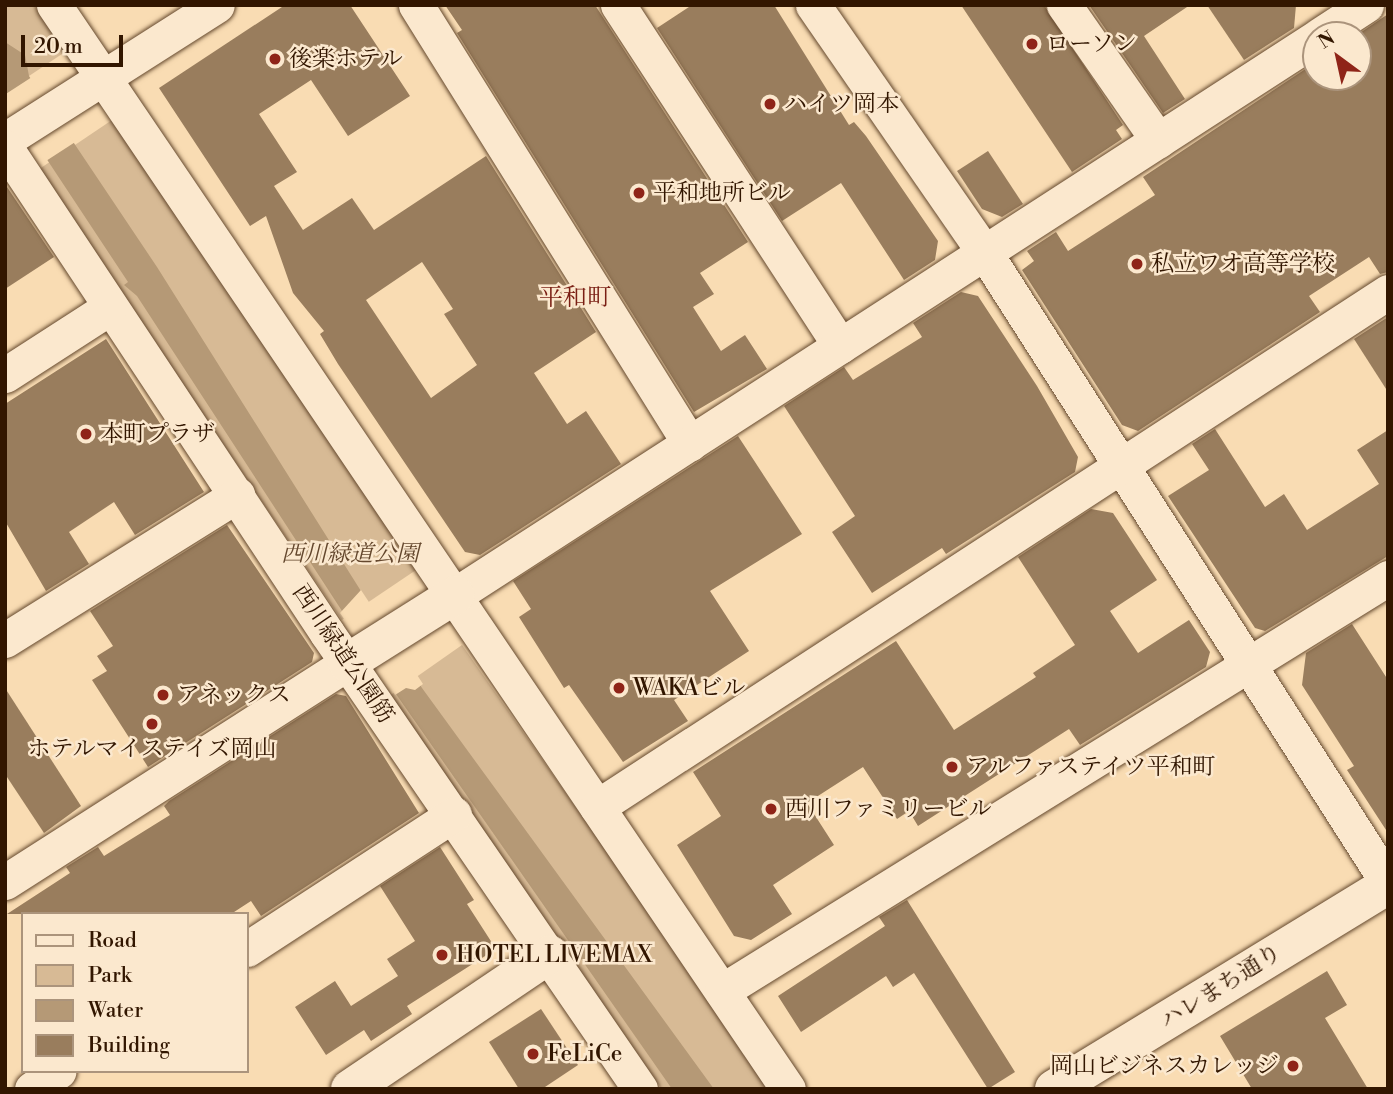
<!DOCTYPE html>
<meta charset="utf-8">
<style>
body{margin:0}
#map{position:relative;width:1393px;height:1094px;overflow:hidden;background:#f9dcb3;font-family:"Libre Bodoni","Noto Serif JP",serif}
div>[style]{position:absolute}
.green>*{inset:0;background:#d7ba95;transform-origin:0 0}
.water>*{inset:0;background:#b59976}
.pier>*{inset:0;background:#f9dcb3;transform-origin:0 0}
.building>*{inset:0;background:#997d5d}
.roads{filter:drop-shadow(0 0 2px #64482d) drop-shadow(0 0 2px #64482d)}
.minor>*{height:35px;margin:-17.5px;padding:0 17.5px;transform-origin:17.5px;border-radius:17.5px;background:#fbe8ce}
.tertiary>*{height:38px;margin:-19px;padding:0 19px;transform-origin:19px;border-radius:19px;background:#fbe8ce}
.dots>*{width:19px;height:19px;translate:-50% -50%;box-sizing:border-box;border:4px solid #fbe8ce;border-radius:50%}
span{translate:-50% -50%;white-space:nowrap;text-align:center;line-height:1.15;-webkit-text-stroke:5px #fbe8ce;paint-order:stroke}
.poi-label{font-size:23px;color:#321600}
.left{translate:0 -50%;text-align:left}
.right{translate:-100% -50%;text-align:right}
.park-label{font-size:23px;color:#64472d;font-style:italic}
.street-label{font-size:23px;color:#321600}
.neighbourhood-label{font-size:24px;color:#7a1f14}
.frame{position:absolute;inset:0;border:7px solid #321600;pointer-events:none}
.legend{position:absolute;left:21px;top:912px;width:228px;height:161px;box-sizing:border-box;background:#fbe8ce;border:2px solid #ab947c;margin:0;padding:9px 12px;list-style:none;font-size:21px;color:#321600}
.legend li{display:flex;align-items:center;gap:14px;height:35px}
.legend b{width:35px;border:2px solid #ab947c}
.north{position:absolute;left:1302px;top:21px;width:70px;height:70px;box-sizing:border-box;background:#fbe8ce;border:2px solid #ab947c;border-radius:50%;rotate:327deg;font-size:19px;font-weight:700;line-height:28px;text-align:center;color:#321600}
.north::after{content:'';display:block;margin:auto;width:24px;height:32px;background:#8f2418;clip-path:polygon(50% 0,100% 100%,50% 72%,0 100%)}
.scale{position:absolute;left:21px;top:35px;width:102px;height:32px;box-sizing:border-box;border:4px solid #321600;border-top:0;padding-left:9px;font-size:21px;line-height:24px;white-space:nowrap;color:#321600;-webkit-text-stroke:5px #fbe8ce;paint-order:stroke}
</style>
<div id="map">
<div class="green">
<div style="clip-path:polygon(5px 5px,34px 5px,65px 52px,5px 92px)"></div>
<div style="left:112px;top:120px;width:543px;height:89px;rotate:56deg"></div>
<div style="left:462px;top:645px;width:539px;height:91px;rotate:55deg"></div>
</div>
<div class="water">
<div style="clip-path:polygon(5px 42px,25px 55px,29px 76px,157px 267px,422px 688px,714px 1089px,672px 1089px,398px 697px,137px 296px,124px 285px,128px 282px,5px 96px)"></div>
</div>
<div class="pier">
<div style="left:32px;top:77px;width:78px;height:34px;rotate:57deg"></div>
<div style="clip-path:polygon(361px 590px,423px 684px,415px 690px,406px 688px,395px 695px,340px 613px)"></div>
</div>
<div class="building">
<div style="clip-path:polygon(evenodd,285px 5px,350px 5px,410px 96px,348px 136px,311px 80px,259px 114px,297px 172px,274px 186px,303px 230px,352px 198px,374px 230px,486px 156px,596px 332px,534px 373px,567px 424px,586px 411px,621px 464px,480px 555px,465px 552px,338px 364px,320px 334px,324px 331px,293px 293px,266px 216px,250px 226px,159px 88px,285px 5px,422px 262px,453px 309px,444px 314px,477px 365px,431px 398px,366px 300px,422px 262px)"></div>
<div style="clip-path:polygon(445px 5px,595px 5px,748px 242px,700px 273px,714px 294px,693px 307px,721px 351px,745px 335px,767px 369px,694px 412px,457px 33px,462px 30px)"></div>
<div style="clip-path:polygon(692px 5px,774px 5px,849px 125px,854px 122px,866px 136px,938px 241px,935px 260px,904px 280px,841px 183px,782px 221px,657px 28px)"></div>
<div style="clip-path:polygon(961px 5px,1044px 5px,1123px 125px,1116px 130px,1122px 139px,1072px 172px)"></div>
<div style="clip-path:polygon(1089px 5px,1190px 5px,1144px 36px,1185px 99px,1163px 113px)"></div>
<div style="clip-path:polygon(1207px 5px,1296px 5px,1294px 28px,1244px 60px)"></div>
<div style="clip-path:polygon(1388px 14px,1388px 272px,1380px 274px,1369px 257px,1309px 296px,1320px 312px,1138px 431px,1122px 425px,1022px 270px,1034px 261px,1027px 251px,1056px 232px,1068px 251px,1155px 195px,1143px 177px,1316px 62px,1316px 77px,1358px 77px,1357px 35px)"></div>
<div style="clip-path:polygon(988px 151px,1023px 204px,1002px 217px,982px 209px,957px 171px)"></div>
<div style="clip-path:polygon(5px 184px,54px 257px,5px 289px)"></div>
<div style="clip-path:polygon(961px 292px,978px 296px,1037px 386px,1078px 457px,1075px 472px,946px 554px,942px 548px,872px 593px,832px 532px,855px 516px,784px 406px,844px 367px,853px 380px,922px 337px,913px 323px)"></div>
<div style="clip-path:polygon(1388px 317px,1388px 392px,1354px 339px)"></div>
<div style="clip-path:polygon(106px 339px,204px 492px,135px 535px,114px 502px,69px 532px,89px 564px,46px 591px,5px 521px,5px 404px)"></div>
<div style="clip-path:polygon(1215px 429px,1265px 507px,1284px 494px,1307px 530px,1379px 484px,1357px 450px,1388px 430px,1388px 556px,1265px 631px,1255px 628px,1168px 496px,1209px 470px,1192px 444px)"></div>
<div style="clip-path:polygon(738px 436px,802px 534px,710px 591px,749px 651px,674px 700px,688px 721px,623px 762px,569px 685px,564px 688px,519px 617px,531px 609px,513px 581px)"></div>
<div style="clip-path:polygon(1091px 509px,1113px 513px,1157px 580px,1110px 611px,1138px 653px,1189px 620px,1210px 652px,1206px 667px,1080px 745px,1069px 729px,918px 826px,909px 811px,897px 819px,863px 767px,807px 803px,834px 845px,773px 885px,792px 914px,751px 940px,734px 936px,677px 845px,721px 816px,693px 772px,896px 641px,954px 730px,1036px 677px,1033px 673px,1075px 645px,1018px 557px)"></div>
<div style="clip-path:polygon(227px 525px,314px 653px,312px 662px,148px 767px,92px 680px,107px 671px,97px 656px,113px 646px,90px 611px)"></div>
<div style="clip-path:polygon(1352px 624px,1388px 680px,1388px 833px,1347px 770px,1354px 766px,1302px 685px,1306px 653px)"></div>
<div style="clip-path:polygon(5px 688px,81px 806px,44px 833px,5px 774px)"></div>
<div style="clip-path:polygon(336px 694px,346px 696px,419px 813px,261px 916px,251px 901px,231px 914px,7px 914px,70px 873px,66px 867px,98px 847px,104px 856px,170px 815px,164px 806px,169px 801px)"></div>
<div style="clip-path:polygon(440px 847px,474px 900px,467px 904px,496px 949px,407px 1006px,412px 1014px,371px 1041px,364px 1030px,326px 1055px,295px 1007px,335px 981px,351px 1006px,398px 976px,387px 959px,415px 941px,380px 886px)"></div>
<div style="clip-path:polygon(907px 900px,1015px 1072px,988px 1089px,914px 973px,893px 987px,886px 976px,801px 1032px,778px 996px,885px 926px,879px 917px)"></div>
<div style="clip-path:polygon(1327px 971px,1347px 1005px,1325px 1018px,1368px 1089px,1252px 1089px,1220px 1036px)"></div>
<div style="clip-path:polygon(541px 1009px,578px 1065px,542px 1089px,519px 1089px,489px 1042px)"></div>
</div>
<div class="roads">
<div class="minor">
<div style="left:54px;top:5px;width:1309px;rotate:55.9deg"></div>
<div style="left:416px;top:5px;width:517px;rotate:58.03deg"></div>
<div style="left:618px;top:5px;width:407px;rotate:56.9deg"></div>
<div style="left:813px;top:5px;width:302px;rotate:55.3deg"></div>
<div style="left:985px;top:253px;width:748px;rotate:57.39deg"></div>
<div style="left:1064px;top:5px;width:165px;rotate:55.2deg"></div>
<div style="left:1320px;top:35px;width:55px;rotate:-33.1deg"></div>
<div style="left:5px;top:140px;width:251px;rotate:-32.5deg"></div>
<div style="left:5px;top:147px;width:583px;rotate:56.47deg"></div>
<div style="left:327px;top:633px;width:553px;rotate:55.53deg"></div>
<div style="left:5px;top:375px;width:124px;rotate:-32.8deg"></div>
<div style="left:455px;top:595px;width:1025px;rotate:-32.9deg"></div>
<div style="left:5px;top:640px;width:274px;rotate:-32deg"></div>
<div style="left:597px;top:807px;width:944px;rotate:-33.07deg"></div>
<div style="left:5px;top:882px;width:406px;rotate:-32.6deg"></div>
<div style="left:247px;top:949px;width:247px;rotate:-33.1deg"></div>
<div style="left:722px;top:991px;width:784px;rotate:-31.8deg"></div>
<div style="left:32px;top:1089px;width:32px;rotate:-34deg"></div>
</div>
<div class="tertiary">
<div style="left:347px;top:663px;width:128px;rotate:-32.2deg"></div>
<div style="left:350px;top:1089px;width:241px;rotate:-34deg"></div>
<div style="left:1054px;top:1089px;width:391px;rotate:-31.4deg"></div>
</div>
</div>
<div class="dots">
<div style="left:1032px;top:44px;background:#8f2418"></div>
<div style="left:275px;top:59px;background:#8f2418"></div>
<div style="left:770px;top:104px;background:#8f2418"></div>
<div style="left:639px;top:193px;background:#8f2418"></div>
<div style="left:1137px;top:264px;background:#8f2418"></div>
<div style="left:86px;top:434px;background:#8f2418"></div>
<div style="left:619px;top:688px;background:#8f2418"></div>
<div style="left:163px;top:695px;background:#8f2418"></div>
<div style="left:152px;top:724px;background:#8f2418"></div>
<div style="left:952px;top:767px;background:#8f2418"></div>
<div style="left:771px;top:809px;background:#8f2418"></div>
<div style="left:442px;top:955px;background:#8f2418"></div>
<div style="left:533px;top:1054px;background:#8f2418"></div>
<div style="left:1293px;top:1066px;background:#8f2418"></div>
</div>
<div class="poi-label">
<span class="left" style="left:1046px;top:44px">ローソン</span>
<span class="left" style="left:289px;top:59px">後楽ホテル</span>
<span class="left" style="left:784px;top:104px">ハイツ岡本</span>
<span class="left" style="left:653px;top:193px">平和地所ビル</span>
<span class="left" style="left:1151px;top:264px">私立ワオ高等学校</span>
<span class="left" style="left:100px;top:434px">本町プラザ</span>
<span class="left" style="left:633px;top:688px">WAKAビル</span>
<span class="left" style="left:177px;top:695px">アネックス</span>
<span style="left:152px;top:749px">ホテルマイステイズ岡山</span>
<span class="left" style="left:966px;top:767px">アルファステイツ平和町</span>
<span class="left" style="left:785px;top:809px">西川ファミリービル</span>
<span class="left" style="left:456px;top:955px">HOTEL LIVEMAX</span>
<span class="left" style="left:547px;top:1054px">FeLiCe</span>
<span class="right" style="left:1279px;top:1066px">岡山ビジネスカレッジ</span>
</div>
<div class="park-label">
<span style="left:350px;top:554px">西川緑道公園</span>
</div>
<div class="street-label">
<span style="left:343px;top:654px;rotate:56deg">西川緑道公園筋</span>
<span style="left:1221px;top:987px;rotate:-32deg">ハレまち通り</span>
</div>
<div class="neighbourhood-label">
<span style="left:575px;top:299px">平和町</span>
</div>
<div class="frame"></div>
<ul class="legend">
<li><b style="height:9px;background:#fbe8ce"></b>Road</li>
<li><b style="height:19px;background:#d7ba95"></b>Park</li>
<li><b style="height:19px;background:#b59976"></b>Water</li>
<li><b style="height:19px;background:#997d5d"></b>Building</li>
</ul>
<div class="north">N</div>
<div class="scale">20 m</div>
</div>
